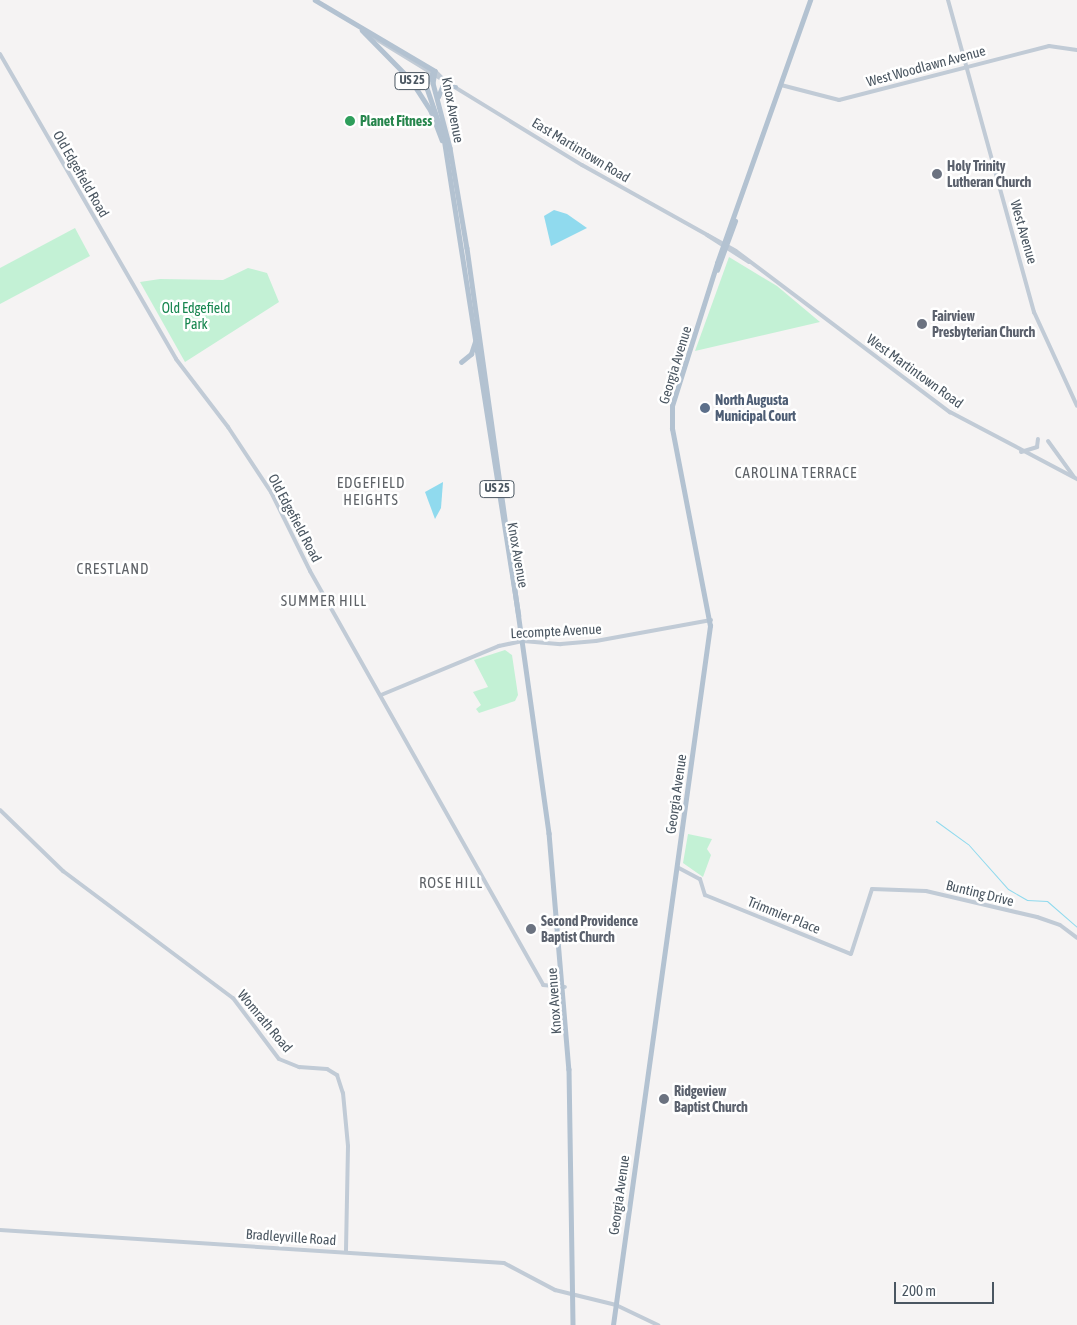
<!DOCTYPE html>
<style>
body{margin:0}
#map{position:relative;width:1077px;height:1325px;overflow:hidden;background:#f5f3f3;font-family:"Asap Condensed",sans-serif}
div>[style]{position:absolute}
.green>*{inset:0;background:#c3f1d5}
.water>*{inset:0;background:#90daee}
.stream>*{height:1px;margin:-0.5px;padding:0 0.5px;transform-origin:0.5px;border-radius:0.5px;background:#90daee}
.secondary>*{height:4px;margin:-2px;padding:0 2px;transform-origin:2px;border-radius:2px;background:#c1cbd6}
.primary>*{height:4.5px;margin:-2.25px;padding:0 2.25px;transform-origin:2.25px;border-radius:2.25px;background:#b3c2d1}
.dots>*{width:14px;height:14px;translate:-50% -50%;box-sizing:border-box;border:2px solid #fff;border-radius:50%}
span{translate:-50% -50%;white-space:nowrap;text-align:center;line-height:1.15;-webkit-text-stroke:5px #fff;paint-order:stroke}
.shield-label span{padding:1px 4px;background:#fff;border:1px solid;border-radius:4px;-webkit-text-stroke-width:0}
.shield-label{font-size:12px;color:#4a5661;font-weight:700}
.street-label{font-size:14px;color:#4a5661}
.leisure-label{font-size:14px;color:#27864d;font-weight:700}
.left{translate:0 -50%;text-align:left}
.worship-label{font-size:14px;color:#5b616d;font-weight:700}
.park-label{font-size:14px;color:#17864f}
.service-label{font-size:14px;color:#4e5e75;font-weight:700}
.neighbourhood-label{font-size:15px;color:#5f6368;letter-spacing:1px}
.scale{position:absolute;left:894px;top:1282px;width:100px;height:22px;box-sizing:border-box;border:2px solid #4a5661;border-top:0;padding-left:6px;font-size:15px;line-height:18px;white-space:nowrap;color:#4a5661;-webkit-text-stroke:4px #fff;paint-order:stroke}
</style>
<div id="map">
<div class="green">
<div style="clip-path:polygon(75px 228px,90px 256px,0 304px,0 268px)"></div>
<div style="clip-path:polygon(729px 257px,777px 286px,820px 322px,695px 351px)"></div>
<div style="clip-path:polygon(248px 268px,267px 273px,279px 302px,185px 362px,140px 282px,160px 279px,223px 280px)"></div>
<div style="clip-path:polygon(505px 650px,512px 655px,518px 695px,515px 701px,479px 713px,476px 709px,481px 705px,473px 692px,488px 687px,474px 660px)"></div>
<div style="clip-path:polygon(688px 834px,712px 839px,707px 849px,711px 855px,703px 877px,683px 863px)"></div>
</div>
<div class="water">
<div style="clip-path:polygon(554px 210px,567px 214px,587px 228px,551px 246px,544px 216px)"></div>
<div style="clip-path:polygon(443px 482px,441px 508px,435px 519px,425px 492px)"></div>
</div>
<div class="stream">
<div style="left:936px;top:821px;width:39px;rotate:36deg"></div>
<div style="left:968px;top:844px;width:60px;rotate:48.4deg"></div>
<div style="left:1008px;top:889px;width:22px;rotate:30deg"></div>
<div style="left:1027px;top:900px;width:20px;rotate:3deg"></div>
<div style="left:1047px;top:901px;width:40px;rotate:41deg"></div>
</div>
<div class="secondary">
<div style="left:948px;top:0;width:324px;rotate:74.6deg"></div>
<div style="left:1034px;top:312px;width:103px;rotate:65.4deg"></div>
<div style="left:368px;top:34px;width:251px;rotate:31.5deg"></div>
<div style="left:582px;top:165px;width:176px;rotate:29.2deg"></div>
<div style="left:736px;top:251px;width:268px;rotate:37deg"></div>
<div style="left:950px;top:412px;width:144px;rotate:27.8deg"></div>
<div style="left:0;top:54px;width:352px;rotate:60deg"></div>
<div style="left:176px;top:359px;width:86px;rotate:52.6deg"></div>
<div style="left:228px;top:427px;width:78px;rotate:56.5deg"></div>
<div style="left:271px;top:492px;width:88px;rotate:63.7deg"></div>
<div style="left:310px;top:571px;width:475px;rotate:60.6deg"></div>
<div style="left:543px;top:985px;width:22px;rotate:5deg"></div>
<div style="left:435px;top:71px;width:16px;rotate:45deg"></div>
<div style="left:781px;top:85px;width:60px;rotate:14.5deg"></div>
<div style="left:839px;top:100px;width:217px;rotate:-14.4deg"></div>
<div style="left:1049px;top:46px;width:28px;rotate:8deg"></div>
<div style="left:707px;top:235px;width:50px;rotate:32.7deg"></div>
<div style="left:1048px;top:441px;width:44px;rotate:54.2deg"></div>
<div style="left:1021px;top:452px;width:17px;rotate:-17deg"></div>
<div style="left:1037px;top:447px;width:8px;rotate:-83deg"></div>
<div style="left:381px;top:695px;width:128px;rotate:-22.6deg"></div>
<div style="left:499px;top:646px;width:25px;rotate:-12deg"></div>
<div style="left:523px;top:641px;width:38px;rotate:5deg"></div>
<div style="left:561px;top:644px;width:35px;rotate:-5deg"></div>
<div style="left:596px;top:641px;width:117px;rotate:-10.3deg"></div>
<div style="left:0;top:810px;width:88px;rotate:44.1deg"></div>
<div style="left:63px;top:871px;width:212px;rotate:36.8deg"></div>
<div style="left:233px;top:998px;width:76px;rotate:53deg"></div>
<div style="left:279px;top:1059px;width:22px;rotate:22deg"></div>
<div style="left:299px;top:1067px;width:28px;rotate:4deg"></div>
<div style="left:327px;top:1069px;width:12px;rotate:31deg"></div>
<div style="left:337px;top:1075px;width:19px;rotate:72deg"></div>
<div style="left:343px;top:1093px;width:53px;rotate:84.6deg"></div>
<div style="left:348px;top:1146px;width:106px;rotate:91.1deg"></div>
<div style="left:677px;top:867px;width:26px;rotate:28deg"></div>
<div style="left:700px;top:879px;width:17px;rotate:73deg"></div>
<div style="left:705px;top:895px;width:157px;rotate:22deg"></div>
<div style="left:851px;top:954px;width:68px;rotate:-72.1deg"></div>
<div style="left:872px;top:889px;width:54px;rotate:2.1deg"></div>
<div style="left:926px;top:891px;width:114px;rotate:13.2deg"></div>
<div style="left:1037px;top:917px;width:24px;rotate:19deg"></div>
<div style="left:1060px;top:925px;width:21px;rotate:37deg"></div>
<div style="left:0;top:1230px;width:505px;rotate:3.75deg"></div>
<div style="left:504px;top:1263px;width:58px;rotate:27.9deg"></div>
<div style="left:555px;top:1290px;width:63px;rotate:13.8deg"></div>
<div style="left:616px;top:1305px;width:47px;rotate:25.5deg"></div>
</div>
<div class="primary">
<div style="left:315px;top:0;width:139px;rotate:30.6deg"></div>
<div style="left:362px;top:30px;width:70px;rotate:45.6deg"></div>
<div style="left:411px;top:80px;width:37px;rotate:57deg"></div>
<div style="left:431px;top:111px;width:31px;rotate:69deg"></div>
<div style="left:434px;top:71px;width:16px;rotate:120deg"></div>
<div style="left:426px;top:85px;width:56px;rotate:71.2deg"></div>
<div style="left:444px;top:138px;width:483px;rotate:81.1deg"></div>
<div style="left:435px;top:71px;width:12px;rotate:99deg"></div>
<div style="left:433px;top:83px;width:67px;rotate:75.3deg"></div>
<div style="left:450px;top:148px;width:101px;rotate:80.4deg"></div>
<div style="left:467px;top:248px;width:591px;rotate:82.02deg"></div>
<div style="left:549px;top:833px;width:237px;rotate:85.2deg"></div>
<div style="left:569px;top:1069px;width:256px;rotate:89.1deg"></div>
<div style="left:438px;top:97px;width:11px;rotate:-68deg"></div>
<div style="left:442px;top:87px;width:14px"></div>
<div style="left:717px;top:270px;width:52px;rotate:-69.8deg"></div>
<div style="left:461px;top:362px;width:13px;rotate:-39deg"></div>
<div style="left:471px;top:354px;width:13px;rotate:-72deg"></div>
<div style="left:613px;top:1325px;width:706px;rotate:-82.1deg"></div>
<div style="left:710px;top:626px;width:201px;rotate:-100.9deg"></div>
<div style="left:672px;top:429px;width:23px;rotate:-90deg"></div>
<div style="left:672px;top:406px;width:150px;rotate:-72.5deg"></div>
<div style="left:717px;top:263px;width:279px;rotate:-70.5deg"></div>
</div>
<div class="dots">
<div style="left:350px;top:121px;background:#2e9e5b"></div>
<div style="left:937px;top:174px;background:#6b7280"></div>
<div style="left:922px;top:324px;background:#6b7280"></div>
<div style="left:705px;top:408px;background:#5c6f8a"></div>
<div style="left:531px;top:929px;background:#6b7280"></div>
<div style="left:664px;top:1099px;background:#6b7280"></div>
</div>
<div class="shield-label">
<span style="left:412px;top:81px">US 25</span>
<span style="left:497px;top:489px">US 25</span>
</div>
<div class="street-label">
<span style="left:926px;top:66px;rotate:-15deg">West Woodlawn Avenue</span>
<span style="left:453px;top:110px;rotate:79deg">Knox Avenue</span>
<span style="left:581px;top:150px;rotate:31deg">East Martintown Road</span>
<span style="left:81px;top:174px;rotate:60deg">Old Edgefield Road</span>
<span style="left:1024px;top:232px;rotate:74deg">West Avenue</span>
<span style="left:675px;top:365px;rotate:-73deg">Georgia Avenue</span>
<span style="left:915px;top:371px;rotate:36deg">West Martintown Road</span>
<span style="left:295px;top:518px;rotate:62deg">Old Edgefield Road</span>
<span style="left:518px;top:555px;rotate:80deg">Knox Avenue</span>
<span style="left:556px;top:631px;rotate:-3deg">Lecompte Avenue</span>
<span style="left:676px;top:794px;rotate:-82deg">Georgia Avenue</span>
<span style="left:980px;top:893px;rotate:14deg">Bunting Drive</span>
<span style="left:784px;top:915px;rotate:22deg">Trimmier Place</span>
<span style="left:554px;top:1001px;rotate:-94deg">Knox Avenue</span>
<span style="left:265px;top:1021px;rotate:50deg">Womrath Road</span>
<span style="left:619px;top:1195px;rotate:-82deg">Georgia Avenue</span>
<span style="left:291px;top:1237px;rotate:4deg">Bradleyville Road</span>
</div>
<div class="leisure-label">
<span class="left" style="left:360px;top:121px">Planet Fitness</span>
</div>
<div class="worship-label">
<span class="left" style="left:947px;top:174px">Holy Trinity<br>Lutheran Church</span>
<span class="left" style="left:932px;top:324px">Fairview<br>Presbyterian Church</span>
<span class="left" style="left:541px;top:929px">Second Providence<br>Baptist Church</span>
<span class="left" style="left:674px;top:1099px">Ridgeview<br>Baptist Church</span>
</div>
<div class="park-label">
<span style="left:196px;top:316px">Old Edgefield<br>Park</span>
</div>
<div class="service-label">
<span class="left" style="left:715px;top:408px">North Augusta<br>Municipal Court</span>
</div>
<div class="neighbourhood-label">
<span style="left:796px;top:473px">CAROLINA TERRACE</span>
<span style="left:371px;top:491px">EDGEFIELD<br>HEIGHTS</span>
<span style="left:113px;top:569px">CRESTLAND</span>
<span style="left:324px;top:601px">SUMMER HILL</span>
<span style="left:451px;top:883px">ROSE HILL</span>
</div>
<div class="scale">200 m</div>
</div>
